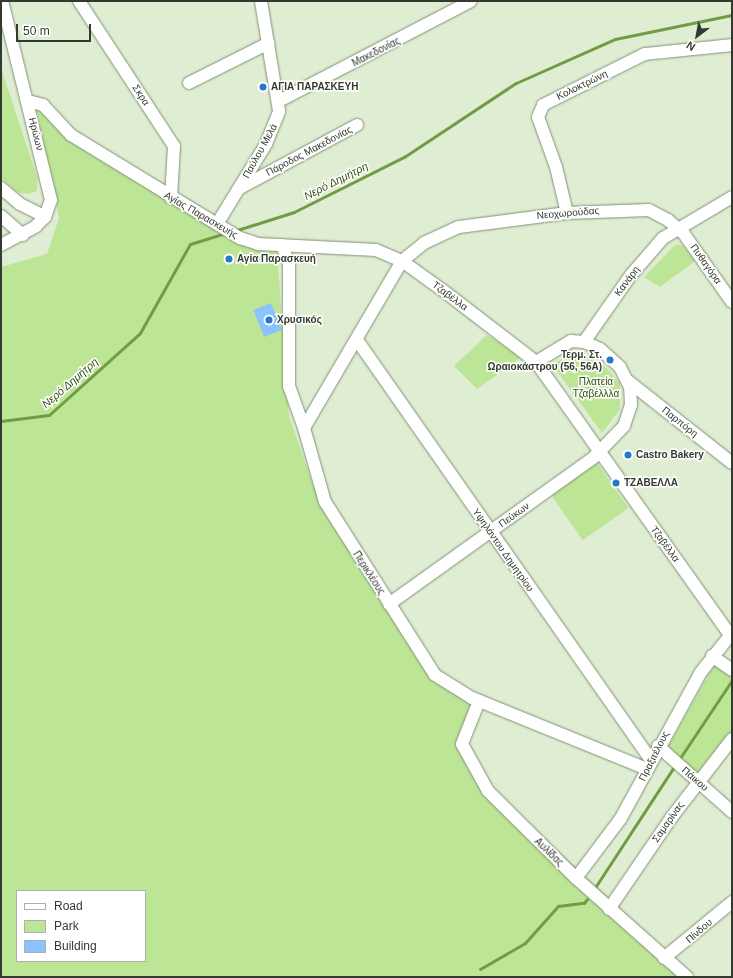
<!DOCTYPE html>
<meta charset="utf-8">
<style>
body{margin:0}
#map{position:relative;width:733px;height:978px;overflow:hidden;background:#dfeed3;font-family:Arial,sans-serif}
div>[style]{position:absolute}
.green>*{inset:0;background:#bde596;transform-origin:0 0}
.stream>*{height:3px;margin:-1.5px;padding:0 1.5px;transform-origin:1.5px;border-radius:1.5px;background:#729c43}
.building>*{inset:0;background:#8bc3fe;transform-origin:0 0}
.roads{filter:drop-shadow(0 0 1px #829077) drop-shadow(0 0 1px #829077)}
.minor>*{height:12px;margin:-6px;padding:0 6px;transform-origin:6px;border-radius:6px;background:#fff}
.dots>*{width:11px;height:11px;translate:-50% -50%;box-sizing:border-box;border:2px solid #fff;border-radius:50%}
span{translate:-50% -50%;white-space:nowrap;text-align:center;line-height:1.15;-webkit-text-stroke:3px #fff;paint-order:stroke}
.street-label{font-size:10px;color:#343a2f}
.poi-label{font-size:10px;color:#343a2f;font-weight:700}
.left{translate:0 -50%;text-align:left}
.right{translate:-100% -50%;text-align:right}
.park-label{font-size:10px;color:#2f4b09}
.water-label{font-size:11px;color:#355011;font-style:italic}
.frame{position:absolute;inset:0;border:2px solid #343a2f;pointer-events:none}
.legend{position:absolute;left:16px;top:890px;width:130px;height:72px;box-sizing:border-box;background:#fff;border:1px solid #aeb0ac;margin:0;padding:5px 7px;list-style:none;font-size:12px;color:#343a2f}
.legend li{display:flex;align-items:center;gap:8px;height:20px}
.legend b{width:20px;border:1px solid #aeb0ac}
.north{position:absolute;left:677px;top:16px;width:40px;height:40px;-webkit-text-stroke:3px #fff;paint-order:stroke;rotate:212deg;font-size:11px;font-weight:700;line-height:16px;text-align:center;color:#343a2f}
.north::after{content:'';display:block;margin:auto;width:14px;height:18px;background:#343a2f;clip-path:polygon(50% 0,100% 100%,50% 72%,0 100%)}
.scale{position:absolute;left:16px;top:24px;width:75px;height:18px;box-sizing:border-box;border:2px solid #343a2f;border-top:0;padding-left:5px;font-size:12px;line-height:14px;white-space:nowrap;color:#343a2f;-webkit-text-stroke:3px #fff;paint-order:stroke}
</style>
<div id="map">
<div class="green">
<div style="clip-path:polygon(1px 68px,37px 177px,37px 191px,28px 194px,17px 192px,1px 178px)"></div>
<div style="clip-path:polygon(evenodd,36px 105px,254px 248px,277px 251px,289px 416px,313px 485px,433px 681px,480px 710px,465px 744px,497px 794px,694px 977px,1px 977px,1px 267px,47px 254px,59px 218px,36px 105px,17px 891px,145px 891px,145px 961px,17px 961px,17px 891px)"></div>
<div style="clip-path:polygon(675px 245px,682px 245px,695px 261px,660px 287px,644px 277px)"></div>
<div style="clip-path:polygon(487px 335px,522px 357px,477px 389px,454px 366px)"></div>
<div style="clip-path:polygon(570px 355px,599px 360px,620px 383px,620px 409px,602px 433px,552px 364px)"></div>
<div style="left:597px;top:463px;width:55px;height:56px;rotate:55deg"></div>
<div style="clip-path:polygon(715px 663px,732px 675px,732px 734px,699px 777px,670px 752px,669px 745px)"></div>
</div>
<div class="stream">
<div style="left:234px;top:231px;width:63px;rotate:-17.6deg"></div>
<div style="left:294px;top:212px;width:123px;rotate:-26.6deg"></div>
<div style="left:404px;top:157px;width:134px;rotate:-33.5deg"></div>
<div style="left:516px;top:83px;width:108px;rotate:-24deg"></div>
<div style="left:615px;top:39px;width:119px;rotate:-11.6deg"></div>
<div style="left:1px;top:421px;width:48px;rotate:-7.1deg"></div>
<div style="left:49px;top:415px;width:122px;rotate:-42deg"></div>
<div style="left:140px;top:333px;width:102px;rotate:-60.7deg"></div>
<div style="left:190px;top:244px;width:37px;rotate:-17deg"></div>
<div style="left:680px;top:758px;width:94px;rotate:-56.3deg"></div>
<div style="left:596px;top:886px;width:142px;rotate:-56.8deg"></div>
<div style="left:480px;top:969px;width:52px;rotate:-30deg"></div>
<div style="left:525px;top:943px;width:50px;rotate:-48.3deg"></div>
<div style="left:558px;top:906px;width:26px;rotate:-7deg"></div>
<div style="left:584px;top:903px;width:5px;rotate:-53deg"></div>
</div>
<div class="building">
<div style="left:271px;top:303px;width:29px;height:19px;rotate:68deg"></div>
</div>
<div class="roads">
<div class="minor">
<div style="left:79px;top:1px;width:173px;rotate:56.8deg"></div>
<div style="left:174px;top:146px;width:52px;rotate:93.3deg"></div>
<div style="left:189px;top:83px;width:89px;rotate:-26.6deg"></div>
<div style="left:28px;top:101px;width:16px;rotate:15deg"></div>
<div style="left:43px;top:105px;width:41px;rotate:47deg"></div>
<div style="left:71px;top:135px;width:198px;rotate:31.4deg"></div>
<div style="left:240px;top:238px;width:19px;rotate:18deg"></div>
<div style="left:258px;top:244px;width:118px;rotate:2.9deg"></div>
<div style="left:376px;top:250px;width:28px;rotate:23deg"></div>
<div style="left:402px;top:261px;width:48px;rotate:35.7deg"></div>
<div style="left:441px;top:289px;width:120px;rotate:37.5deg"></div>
<div style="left:536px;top:362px;width:335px;rotate:54.6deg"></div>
<div style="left:279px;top:101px;width:216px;rotate:-27.5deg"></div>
<div style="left:1px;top:188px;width:25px;rotate:40deg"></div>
<div style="left:20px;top:204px;width:28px;rotate:27deg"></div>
<div style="left:240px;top:188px;width:133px;rotate:-28.3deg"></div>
<div style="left:567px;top:213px;width:47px;rotate:-103.4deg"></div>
<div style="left:556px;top:167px;width:53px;rotate:-109.8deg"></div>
<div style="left:538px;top:117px;width:13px;rotate:-67deg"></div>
<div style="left:543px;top:105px;width:114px;rotate:-26.6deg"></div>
<div style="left:645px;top:54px;width:87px;rotate:-5.9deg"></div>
<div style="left:1px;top:216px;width:29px;rotate:41deg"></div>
<div style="left:217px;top:224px;width:94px;rotate:-58.5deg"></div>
<div style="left:266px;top:144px;width:35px;rotate:-68deg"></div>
<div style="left:279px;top:111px;width:111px;rotate:-99.3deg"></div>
<div style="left:1px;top:245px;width:40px;rotate:-28deg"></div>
<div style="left:36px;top:226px;width:13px;rotate:-45deg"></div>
<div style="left:45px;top:217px;width:18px;rotate:-71deg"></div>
<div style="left:51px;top:200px;width:205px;rotate:-103.8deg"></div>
<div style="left:282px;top:245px;width:20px;rotate:70deg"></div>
<div style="left:289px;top:264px;width:122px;rotate:90deg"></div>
<div style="left:289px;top:386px;width:45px;rotate:70.3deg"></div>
<div style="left:357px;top:340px;width:513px;rotate:55.01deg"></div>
<div style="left:584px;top:342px;width:82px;rotate:-55deg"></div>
<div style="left:631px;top:275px;width:49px;rotate:-49.1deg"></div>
<div style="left:663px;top:238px;width:80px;rotate:-30.7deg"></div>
<div style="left:628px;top:381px;width:132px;rotate:38.3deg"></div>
<div style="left:389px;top:604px;width:252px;rotate:-35.6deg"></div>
<div style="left:594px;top:457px;width:43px;rotate:-45.9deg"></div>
<div style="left:624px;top:426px;width:22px;rotate:-72deg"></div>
<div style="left:631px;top:405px;width:18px;rotate:-93deg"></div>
<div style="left:630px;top:387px;width:22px;rotate:-117deg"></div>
<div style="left:620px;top:367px;width:27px;rotate:-138deg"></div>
<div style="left:600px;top:349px;width:17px;rotate:-156deg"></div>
<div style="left:584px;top:342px;width:13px;rotate:-176deg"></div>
<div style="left:571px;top:341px;width:41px;rotate:149deg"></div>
<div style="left:712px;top:656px;width:24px;rotate:35deg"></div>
<div style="left:479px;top:701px;width:46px;rotate:111.6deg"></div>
<div style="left:462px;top:744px;width:54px;rotate:61deg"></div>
<div style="left:488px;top:791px;width:124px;rotate:44.7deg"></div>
<div style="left:576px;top:878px;width:149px;rotate:41.7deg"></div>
<div style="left:658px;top:746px;width:99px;rotate:41.7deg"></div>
<div style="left:647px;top:769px;width:189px;rotate:-157.9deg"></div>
<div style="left:472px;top:698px;width:44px;rotate:-148.1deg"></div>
<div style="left:435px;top:675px;width:205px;rotate:-122.4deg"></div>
<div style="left:325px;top:502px;width:77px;rotate:-105.8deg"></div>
<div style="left:304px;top:428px;width:194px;rotate:-59.6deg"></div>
<div style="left:402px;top:261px;width:28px;rotate:-39deg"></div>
<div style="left:424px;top:243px;width:38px;rotate:-25deg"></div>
<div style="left:459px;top:227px;width:109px;rotate:-7.4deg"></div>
<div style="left:567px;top:213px;width:82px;rotate:-2.1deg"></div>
<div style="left:649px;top:210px;width:21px;rotate:28deg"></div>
<div style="left:668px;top:220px;width:21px;rotate:41deg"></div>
<div style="left:684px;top:234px;width:83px;rotate:54.8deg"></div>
<div style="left:576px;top:878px;width:75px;rotate:-53.1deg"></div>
<div style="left:621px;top:818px;width:166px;rotate:-61.3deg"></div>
<div style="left:701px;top:672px;width:50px;rotate:-51.5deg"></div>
<div style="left:609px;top:909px;width:110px;rotate:-55.7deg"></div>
<div style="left:671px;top:818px;width:100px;rotate:-52.3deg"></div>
<div style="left:664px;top:958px;width:88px;rotate:-39.5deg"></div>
</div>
</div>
<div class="dots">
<div style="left:263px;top:87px;background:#2379c7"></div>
<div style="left:229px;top:259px;background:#2379c7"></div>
<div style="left:269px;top:320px;background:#2379c7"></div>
<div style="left:610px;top:360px;background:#2379c7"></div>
<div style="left:628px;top:455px;background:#2379c7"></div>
<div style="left:616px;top:483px;background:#2379c7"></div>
</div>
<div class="street-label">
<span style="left:376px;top:52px;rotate:-27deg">Μακεδονίας</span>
<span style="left:582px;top:85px;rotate:-26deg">Κολοκτρώνη</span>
<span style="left:141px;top:95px;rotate:57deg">Σκρα</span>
<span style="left:36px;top:134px;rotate:76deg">Ηρώων</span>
<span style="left:260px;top:151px;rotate:-61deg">Παύλου Μελά</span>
<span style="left:309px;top:151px;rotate:-28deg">Πάροδος Μακεδονίας</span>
<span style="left:568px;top:213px;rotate:-5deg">Νεοχωρούδας</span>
<span style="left:201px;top:215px;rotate:30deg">Αγίας Παρασκευής</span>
<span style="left:706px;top:264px;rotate:55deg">Πυθαγόρα</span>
<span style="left:627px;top:281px;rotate:-53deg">Κανάρη</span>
<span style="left:450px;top:296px;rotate:37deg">Τζαβέλλα</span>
<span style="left:680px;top:422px;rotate:38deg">Παρπόρη</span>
<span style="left:514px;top:515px;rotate:-36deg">Πεύκων</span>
<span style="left:665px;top:544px;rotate:54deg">Τζαβέλλα</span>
<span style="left:503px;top:550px;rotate:55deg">Υψηλάντου Δημητρίου</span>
<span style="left:369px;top:573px;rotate:57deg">Περικλέους</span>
<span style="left:654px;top:756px;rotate:-63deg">Πραξιτέλους</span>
<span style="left:695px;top:779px;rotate:41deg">Πάικου</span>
<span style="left:668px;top:822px;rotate:-55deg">Σαμαρίνας</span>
<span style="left:549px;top:852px;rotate:44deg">Αυλίδας</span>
<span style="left:699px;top:931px;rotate:-41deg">Πίνδου</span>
</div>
<div class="poi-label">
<span class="left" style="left:271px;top:87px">ΑΓΙΑ ΠΑΡΑΣΚΕΥΗ</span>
<span class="left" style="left:237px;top:259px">Αγία Παρασκευή</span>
<span class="left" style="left:277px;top:320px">Χρυσικός</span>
<span class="right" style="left:602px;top:360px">Τερμ. Στ.<br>Ωραιοκάστρου (56, 56Α)</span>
<span class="left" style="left:636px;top:455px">Castro Bakery</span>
<span class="left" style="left:624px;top:483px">ΤΖΑΒΕΛΛΑ</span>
</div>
<div class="park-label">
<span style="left:596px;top:387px">Πλατεία<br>Τζαβέλλλα</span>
</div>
<div class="water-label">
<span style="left:336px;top:181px;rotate:-27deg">Νερό Δημήτρη</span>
<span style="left:70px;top:383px;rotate:-41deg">Νερό Δημήτρη</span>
</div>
<div class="frame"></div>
<ul class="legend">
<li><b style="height:5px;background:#fff"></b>Road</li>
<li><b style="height:11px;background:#bde596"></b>Park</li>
<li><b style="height:11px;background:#8bc3fe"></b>Building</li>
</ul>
<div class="north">N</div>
<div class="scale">50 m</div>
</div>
